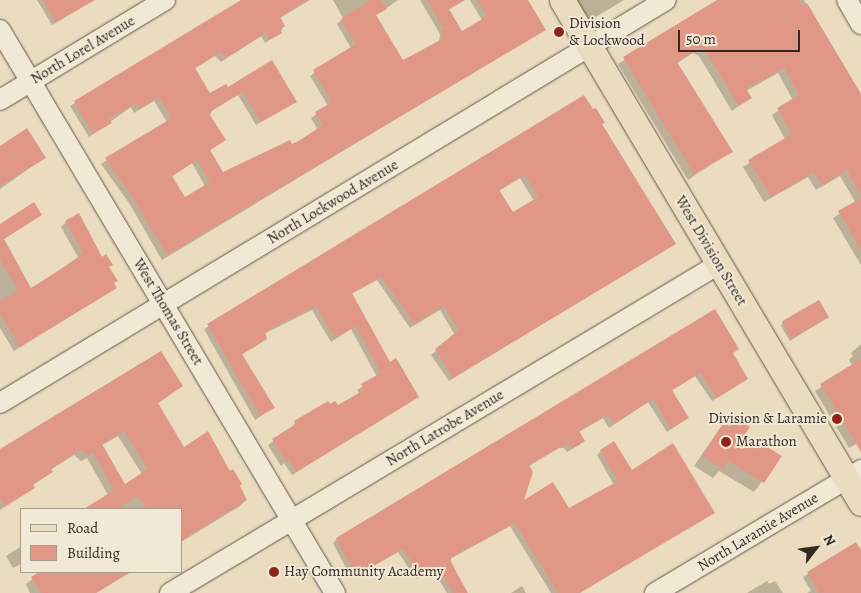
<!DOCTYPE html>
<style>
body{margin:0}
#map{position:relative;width:861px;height:593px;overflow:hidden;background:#ebdcc0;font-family:Alegreya,serif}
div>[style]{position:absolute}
.shadow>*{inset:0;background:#0003}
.building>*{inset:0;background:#e19786;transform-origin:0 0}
.roads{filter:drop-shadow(0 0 1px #62564a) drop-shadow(0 0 1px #62564a)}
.minor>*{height:20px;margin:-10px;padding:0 10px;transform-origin:10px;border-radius:10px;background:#f2e8d6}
.major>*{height:25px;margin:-12.5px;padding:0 12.5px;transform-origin:12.5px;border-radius:12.5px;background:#ebdcc0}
.dots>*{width:14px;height:14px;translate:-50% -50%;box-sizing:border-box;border:2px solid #f2e8d6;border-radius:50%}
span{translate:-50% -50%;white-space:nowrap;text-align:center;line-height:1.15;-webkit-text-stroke:4px #f2e8d6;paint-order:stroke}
.poi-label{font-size:15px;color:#342922}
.left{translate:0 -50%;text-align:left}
.right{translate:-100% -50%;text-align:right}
.street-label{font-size:15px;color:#342922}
.legend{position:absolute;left:20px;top:508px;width:162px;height:65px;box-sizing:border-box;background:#f2e8d6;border:1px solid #a69c8e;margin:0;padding:6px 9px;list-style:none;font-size:15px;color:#342922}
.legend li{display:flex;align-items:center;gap:10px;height:25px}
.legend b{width:25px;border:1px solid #a69c8e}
.north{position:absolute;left:791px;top:523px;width:50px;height:50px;-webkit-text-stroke:4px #f2e8d6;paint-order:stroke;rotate:60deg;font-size:14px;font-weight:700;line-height:20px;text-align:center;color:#342922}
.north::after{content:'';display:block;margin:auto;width:18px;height:22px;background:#342922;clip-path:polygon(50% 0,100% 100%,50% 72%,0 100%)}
.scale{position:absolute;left:678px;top:30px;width:122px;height:22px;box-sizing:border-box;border:2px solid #342922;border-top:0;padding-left:6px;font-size:15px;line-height:18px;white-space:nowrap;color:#342922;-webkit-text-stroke:4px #f2e8d6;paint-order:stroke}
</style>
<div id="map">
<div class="shadow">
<div style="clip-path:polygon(37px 0,94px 0,52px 25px)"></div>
<div style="clip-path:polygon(evenodd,242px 0,310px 0,280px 18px,284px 25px,280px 33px,265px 43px,261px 36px,221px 62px,215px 56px,194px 69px,209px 95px,227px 89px,295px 101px,256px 125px,238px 95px,210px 112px,209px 115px,225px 140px,209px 151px,223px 173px,292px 145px,318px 130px,311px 118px,328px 106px,310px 76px,351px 48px,337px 24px,343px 18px,333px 0,398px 0,375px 16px,403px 62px,439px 42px,440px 34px,420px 0,465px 0,448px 10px,462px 32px,482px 20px,470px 0,524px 0,544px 30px,162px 260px,129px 203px,101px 164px,167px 122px,154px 101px,134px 113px,131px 107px,89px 137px,70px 106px,242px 0,192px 163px,205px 186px,184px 199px,171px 177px,192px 163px)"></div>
<div style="clip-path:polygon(576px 0,624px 0,589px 21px)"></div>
<div style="clip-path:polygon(721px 0,804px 0,861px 96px,861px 265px,833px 218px,856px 203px,840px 176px,816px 190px,808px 177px,764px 202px,743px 167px,785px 139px,772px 115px,793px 100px,778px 73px,746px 91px,750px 98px,732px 111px,699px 56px,693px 53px,676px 64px,731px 151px,688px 180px,618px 64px)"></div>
<div style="clip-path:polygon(evenodd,593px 111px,603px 123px,601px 125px,675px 243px,449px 381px,431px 355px,455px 335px,440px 310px,410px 328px,377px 280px,351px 294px,389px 363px,418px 397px,292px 475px,284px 463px,281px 466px,268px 445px,292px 428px,295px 422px,329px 406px,338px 407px,360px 394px,357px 390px,377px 377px,351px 329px,331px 342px,312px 310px,264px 334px,265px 338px,261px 343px,241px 355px,273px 408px,255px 420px,204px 329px,593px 111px,520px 178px,534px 201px,512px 214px,499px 191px,520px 178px)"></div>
<div style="clip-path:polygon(0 146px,44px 158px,0 189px)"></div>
<div style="clip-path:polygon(40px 214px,3px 240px,31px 290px,78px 257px,61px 227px,66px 222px,111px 265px,108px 268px,116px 288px,14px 351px,0 328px,0 226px)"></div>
<div style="clip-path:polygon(828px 317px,790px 341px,781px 326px,783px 323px)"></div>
<div style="clip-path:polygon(861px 344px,861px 441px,849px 448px,815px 391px,853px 366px,849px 360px,853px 356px,851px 353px)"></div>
<div style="clip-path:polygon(738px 349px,732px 354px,747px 379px,712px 401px,695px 376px,671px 391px,687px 418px,667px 432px,648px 402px,609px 428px,603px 418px,579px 432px,583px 440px,579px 445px,567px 452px,564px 448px,559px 448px,529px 466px,521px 503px,568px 510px,614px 485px,597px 455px,601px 451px,631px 472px,713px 513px,580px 593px,551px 593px,510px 526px,450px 559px,466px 593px,447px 593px,432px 569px,416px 579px,398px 552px,356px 576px,349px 574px,333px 543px,337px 539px)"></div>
<div style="clip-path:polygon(evenodd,175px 391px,157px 404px,184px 448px,239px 486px,246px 500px,240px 506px,181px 542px,181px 509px,84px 509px,108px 495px,87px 458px,81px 461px,74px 455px,50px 470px,52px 472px,32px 486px,27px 493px,0 510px,0 450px,175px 391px,118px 436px,142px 474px,125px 486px,101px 446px,118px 436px)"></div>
<div style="clip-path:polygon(729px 415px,743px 435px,781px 456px,754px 492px,719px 471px,713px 478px,694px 466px)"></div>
<div style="clip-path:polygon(856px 544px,861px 553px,861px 593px,807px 593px,811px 591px,803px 577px)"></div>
<div style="clip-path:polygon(20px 547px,21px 564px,13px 568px,6px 556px)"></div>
<div style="clip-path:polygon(42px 572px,131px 572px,96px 593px,30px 593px,26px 584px)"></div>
<div style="clip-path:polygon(767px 581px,769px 584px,775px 581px,783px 593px,747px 593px)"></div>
<div style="clip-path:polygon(522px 586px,526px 593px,511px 593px)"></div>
</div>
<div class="building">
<div style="clip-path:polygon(43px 0,95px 0,56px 22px)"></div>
<div style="clip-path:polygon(evenodd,241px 0,308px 0,280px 17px,285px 26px,280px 29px,282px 33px,270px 40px,266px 33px,226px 58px,220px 52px,195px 68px,210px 93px,226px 84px,228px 87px,272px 60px,297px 102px,261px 122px,243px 92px,212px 110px,210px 115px,226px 140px,210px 150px,223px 172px,290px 140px,292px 144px,297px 142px,323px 125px,315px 112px,332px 102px,313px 70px,356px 44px,341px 19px,370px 0,381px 0,387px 9px,376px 15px,403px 60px,444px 38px,441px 31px,444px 29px,427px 0,464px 0,449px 9px,462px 31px,487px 16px,477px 0,528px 0,546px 30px,167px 255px,133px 198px,105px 158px,172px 118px,159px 97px,139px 109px,136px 103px,109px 119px,112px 123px,93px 134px,74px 101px,241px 0,197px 160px,210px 182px,185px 197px,172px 176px,197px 160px)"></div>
<div style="clip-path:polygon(717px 0,799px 0,802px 6px,807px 3px,861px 94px,861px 195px,847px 170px,822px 185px,814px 172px,771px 197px,748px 160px,792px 134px,777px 108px,799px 95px,784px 68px,746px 89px,752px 98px,739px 106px,705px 50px,700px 48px,677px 62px,733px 152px,694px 174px,623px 57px)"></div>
<div style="clip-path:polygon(evenodd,584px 95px,593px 109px,596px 108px,605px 123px,602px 124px,676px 244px,453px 378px,435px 349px,459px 330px,444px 306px,414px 324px,382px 277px,352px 293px,390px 362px,396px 358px,419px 397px,296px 472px,289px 460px,286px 462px,272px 439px,296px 424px,294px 421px,328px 401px,330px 404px,335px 401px,338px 405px,364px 390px,361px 384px,381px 373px,356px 326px,335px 338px,316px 306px,265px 332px,267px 339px,242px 354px,275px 408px,260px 416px,207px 324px,584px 95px,525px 175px,538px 197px,513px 212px,499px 190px,525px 175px)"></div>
<div style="clip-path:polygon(27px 128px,46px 158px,0 186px,0 146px)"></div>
<div style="clip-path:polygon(861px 198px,861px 250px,838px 211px)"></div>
<div style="clip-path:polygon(34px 202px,42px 215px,4px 239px,31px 288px,80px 257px,79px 255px,83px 252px,65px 221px,79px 213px,102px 257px,106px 254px,113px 265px,109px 267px,118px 281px,114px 283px,117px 288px,20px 347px,0 314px,0 301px,18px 290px,0 260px,0 224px)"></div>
<div style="left:819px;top:300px;width:20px;height:43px;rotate:60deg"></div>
<div style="clip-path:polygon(715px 309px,739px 349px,733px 353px,748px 379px,717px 398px,700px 373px,672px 390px,689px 418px,671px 429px,653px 399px,614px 424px,608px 414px,579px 431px,585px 441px,572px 449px,569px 444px,564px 445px,529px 465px,533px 472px,524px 500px,553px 482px,569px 508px,618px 481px,600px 450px,614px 441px,632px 470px,673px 443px,715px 513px,579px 593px,558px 593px,515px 523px,452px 557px,450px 561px,468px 593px,453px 593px,437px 566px,421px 576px,403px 549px,362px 572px,353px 570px,336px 538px)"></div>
<div style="clip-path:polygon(evenodd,161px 351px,183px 386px,158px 403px,184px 447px,208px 431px,230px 471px,233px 469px,242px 484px,240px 486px,247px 500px,181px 541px,181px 509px,147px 509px,138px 496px,116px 509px,84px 509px,114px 490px,93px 453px,88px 456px,81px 450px,51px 469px,53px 472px,33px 484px,35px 488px,5px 506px,0 498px,0 449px,161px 351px,124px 431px,148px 469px,125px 484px,102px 444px,124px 431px)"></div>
<div style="clip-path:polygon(861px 359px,861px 452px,820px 384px)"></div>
<div style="clip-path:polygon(729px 414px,750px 427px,745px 434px,782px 456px,764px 483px,728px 461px,723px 469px,702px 456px)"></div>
<div style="clip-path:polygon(856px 542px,861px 550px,861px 593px,819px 593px,807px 572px)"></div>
<div style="clip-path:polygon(39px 572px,130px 572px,96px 593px,41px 593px,31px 577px)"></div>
</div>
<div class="roads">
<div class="minor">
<div style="left:847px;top:0;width:28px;rotate:60deg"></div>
<div style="left:0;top:30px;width:655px;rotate:59.25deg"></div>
<div style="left:0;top:100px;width:193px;rotate:-31.2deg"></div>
<div style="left:0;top:403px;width:778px;rotate:-31.18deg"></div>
<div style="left:170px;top:593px;width:640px;rotate:-30.93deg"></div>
<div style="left:655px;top:593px;width:240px;rotate:-30.8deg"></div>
</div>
<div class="major">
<div style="left:562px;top:0;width:585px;rotate:59.27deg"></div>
</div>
</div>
<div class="dots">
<div style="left:559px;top:32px;background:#8f2418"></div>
<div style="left:837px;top:419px;background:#8f2418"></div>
<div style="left:726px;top:442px;background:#8f2418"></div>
<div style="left:274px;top:572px;background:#8f2418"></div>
</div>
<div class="poi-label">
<span class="left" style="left:569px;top:32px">Division<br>&amp; Lockwood</span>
<span class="right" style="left:827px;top:419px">Division &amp; Laramie</span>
<span class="left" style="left:736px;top:442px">Marathon</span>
<span class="left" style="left:284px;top:572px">Hay Community Academy</span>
</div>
<div class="street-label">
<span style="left:83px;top:50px;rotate:-31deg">North Lorel Avenue</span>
<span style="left:333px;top:202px;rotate:-31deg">North Lockwood Avenue</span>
<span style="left:711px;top:251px;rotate:59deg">West Division Street</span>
<span style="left:168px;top:312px;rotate:59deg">West Thomas Street</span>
<span style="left:445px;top:428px;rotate:-31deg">North Latrobe Avenue</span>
<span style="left:758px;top:532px;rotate:-31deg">North Laramie Avenue</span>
</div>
<ul class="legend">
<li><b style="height:6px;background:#ebdcc0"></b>Road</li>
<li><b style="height:14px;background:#e19786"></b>Building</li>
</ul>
<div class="north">N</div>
<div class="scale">50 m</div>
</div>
